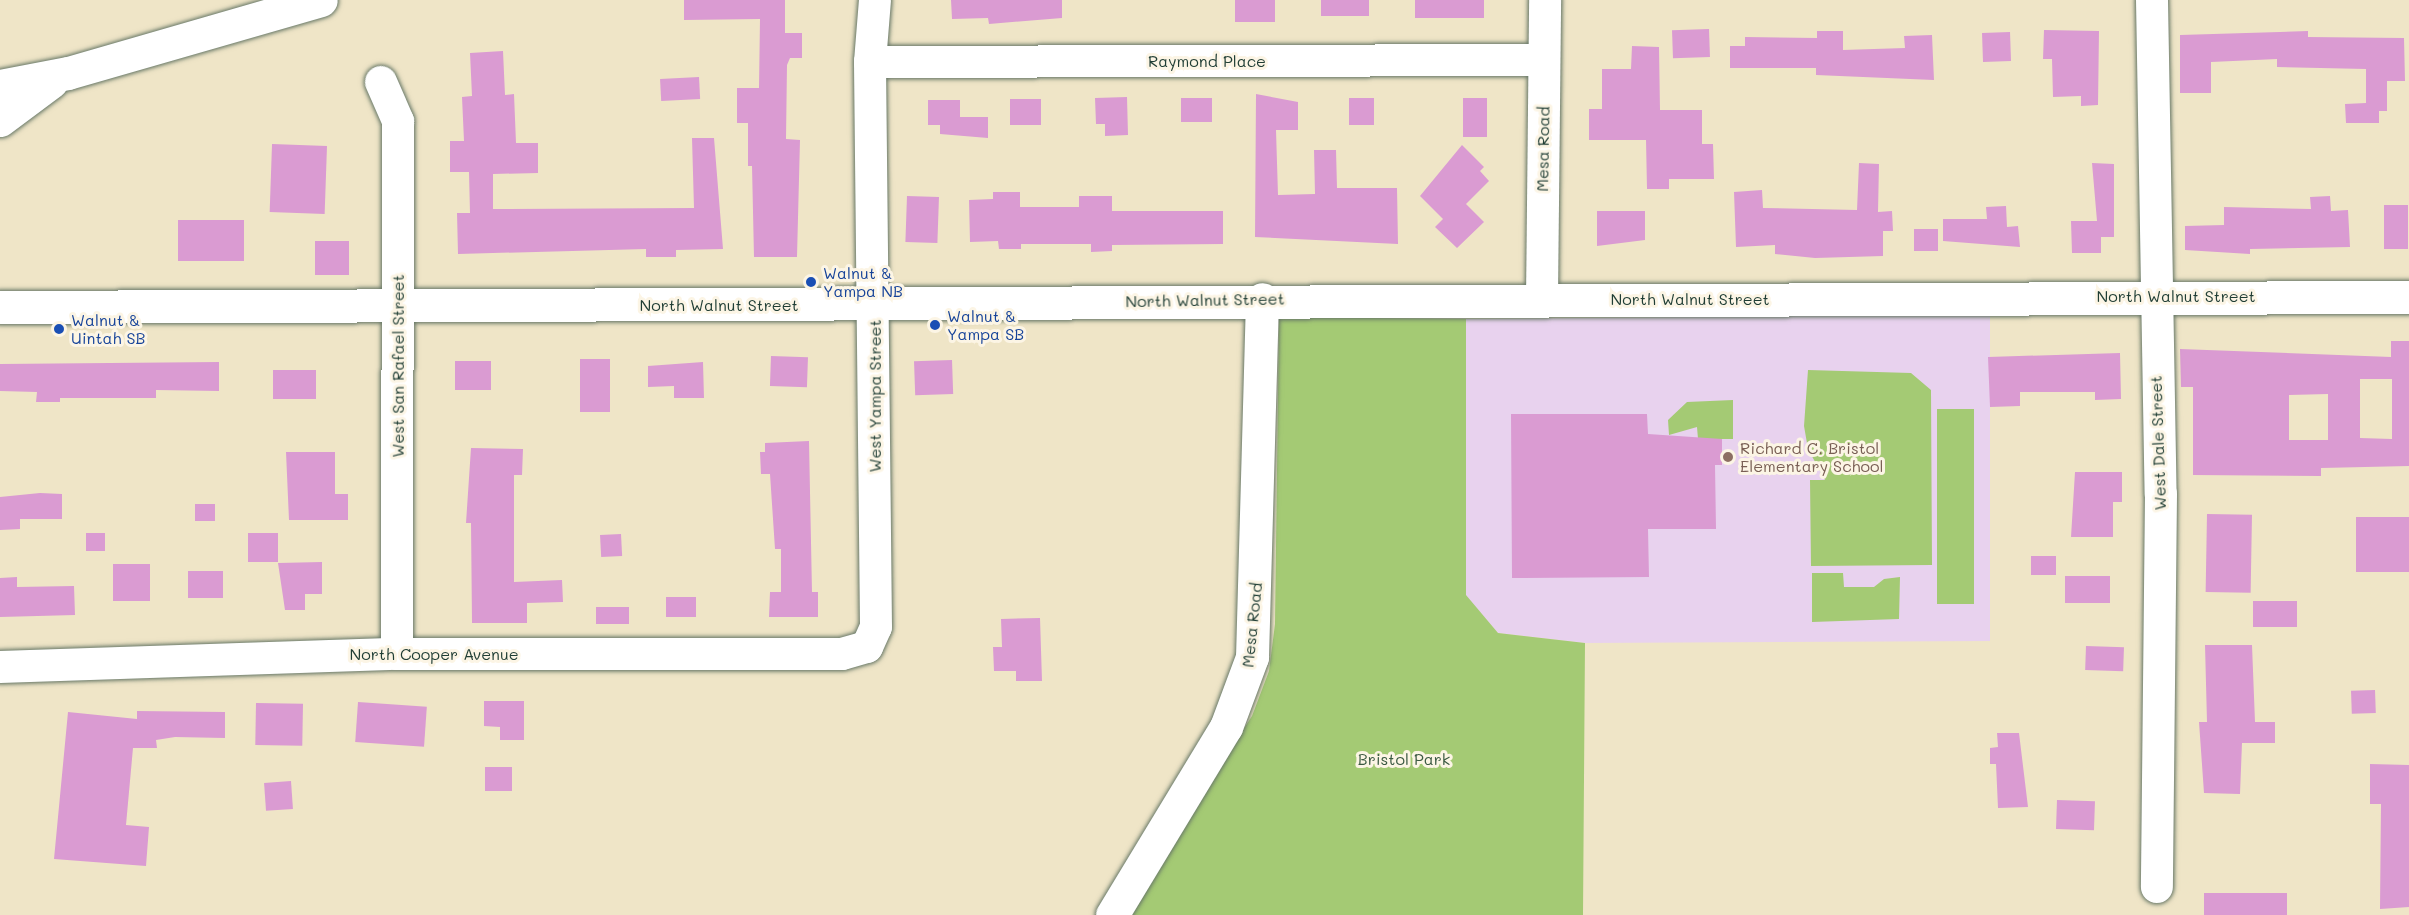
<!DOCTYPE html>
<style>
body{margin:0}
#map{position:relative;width:2409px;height:915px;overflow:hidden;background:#efe5c7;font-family:Mali,sans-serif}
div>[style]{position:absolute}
.built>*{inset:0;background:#e8d2ee}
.green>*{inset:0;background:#a4ca74;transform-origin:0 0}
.building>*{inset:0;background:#da9bd2;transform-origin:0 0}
.roads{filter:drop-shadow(0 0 2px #687867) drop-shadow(0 0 2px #687867)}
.minor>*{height:32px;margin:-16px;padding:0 16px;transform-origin:16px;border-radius:16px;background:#fff}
.major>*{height:33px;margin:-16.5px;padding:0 16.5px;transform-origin:16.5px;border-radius:16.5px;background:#fff}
.highway>*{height:33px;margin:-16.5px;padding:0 16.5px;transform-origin:16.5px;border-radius:16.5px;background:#fff}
.dots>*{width:16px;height:16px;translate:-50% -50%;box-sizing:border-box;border:3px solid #fcf5e5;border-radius:50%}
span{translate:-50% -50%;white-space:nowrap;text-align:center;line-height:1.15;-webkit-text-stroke:6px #fcf5e5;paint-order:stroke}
.street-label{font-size:16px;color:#1f3d34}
.transit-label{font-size:16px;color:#164399}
.left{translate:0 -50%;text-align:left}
.education-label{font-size:16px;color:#785e54}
.park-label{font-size:16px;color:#3a5941}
</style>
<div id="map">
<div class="built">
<div style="clip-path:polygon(1990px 314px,1990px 641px,1585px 643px,1498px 633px,1466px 596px,1466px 319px)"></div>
</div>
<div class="green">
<div style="clip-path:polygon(1279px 317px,1466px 319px,1466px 595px,1498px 633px,1585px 643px,1583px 915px,1124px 915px,1252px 716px,1269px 671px,1275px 624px)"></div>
<div style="clip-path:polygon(1808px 370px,1911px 373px,1931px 390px,1932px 565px,1811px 566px,1810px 480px,1825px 480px,1808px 449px,1804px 426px)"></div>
<div style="clip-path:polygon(1733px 400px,1733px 439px,1698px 439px,1697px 427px,1669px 435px,1668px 420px,1687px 402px)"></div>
<div style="left:1937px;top:409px;width:37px;height:195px"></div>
<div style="clip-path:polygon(1812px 573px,1843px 573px,1844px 587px,1874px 587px,1884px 579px,1900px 577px,1899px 619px,1812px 622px)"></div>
</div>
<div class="building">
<div style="clip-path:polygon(684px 0,785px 0,785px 33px,802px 33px,802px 58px,790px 58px,787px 65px,786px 139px,800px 140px,797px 257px,754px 257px,752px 166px,748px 166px,748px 123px,737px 123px,737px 88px,759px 88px,760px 19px,684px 20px)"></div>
<div style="clip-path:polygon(951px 0,1062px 0,1062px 18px,989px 24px,988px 18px,952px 19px)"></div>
<div style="left:1235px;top:0;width:40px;height:22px"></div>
<div style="left:1321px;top:0;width:48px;height:16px"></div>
<div style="left:1415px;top:0;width:69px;height:18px"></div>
<div style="left:1709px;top:29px;width:28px;height:37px;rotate:88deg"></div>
<div style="clip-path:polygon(2044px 30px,2099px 31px,2098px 105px,2081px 106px,2081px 96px,2053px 97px,2052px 59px,2043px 59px)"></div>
<div style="clip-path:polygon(1817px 31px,1843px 31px,1843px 50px,1905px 48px,1904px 36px,1932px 35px,1934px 80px,1816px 75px,1816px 68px,1730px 68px,1730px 46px,1745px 46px,1745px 37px,1817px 38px)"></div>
<div style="clip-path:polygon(2308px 31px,2308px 37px,2404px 38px,2405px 81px,2387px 81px,2387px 111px,2379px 111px,2379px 123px,2346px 123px,2345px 104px,2366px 103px,2366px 69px,2277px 67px,2277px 59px,2211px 62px,2211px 93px,2180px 93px,2180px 35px)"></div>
<div style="left:2010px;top:32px;width:29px;height:28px;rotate:88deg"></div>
<div style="clip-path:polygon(1632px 46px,1659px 47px,1660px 110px,1702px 110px,1702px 144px,1713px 144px,1714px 179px,1669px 179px,1669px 189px,1647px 189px,1646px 140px,1589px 140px,1589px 109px,1602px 109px,1602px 69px,1631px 69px)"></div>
<div style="clip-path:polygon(503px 51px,505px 95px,514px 94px,516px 143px,538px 143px,538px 173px,493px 174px,493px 209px,694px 208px,692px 138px,714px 138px,723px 249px,676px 250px,676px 257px,646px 257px,646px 249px,458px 254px,457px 213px,470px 213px,469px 172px,450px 172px,450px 141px,464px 141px,462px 97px,472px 96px,470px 53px)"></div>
<div style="left:699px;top:77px;width:22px;height:39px;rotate:87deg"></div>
<div style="clip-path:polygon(1256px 94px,1298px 102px,1298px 130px,1276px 130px,1278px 195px,1315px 194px,1314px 150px,1336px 150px,1337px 188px,1397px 188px,1398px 244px,1255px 237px)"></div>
<div style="clip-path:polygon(1127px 97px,1128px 135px,1105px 136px,1105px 124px,1096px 124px,1095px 98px)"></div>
<div style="left:1212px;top:98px;width:24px;height:31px;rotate:90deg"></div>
<div style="left:1349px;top:98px;width:25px;height:27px"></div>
<div style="left:1463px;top:98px;width:24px;height:39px"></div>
<div style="left:1010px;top:99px;width:31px;height:26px"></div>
<div style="clip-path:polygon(928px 100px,960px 100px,960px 117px,988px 117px,988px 138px,940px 134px,940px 125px,928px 125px)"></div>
<div style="clip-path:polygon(1462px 145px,1484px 167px,1480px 171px,1489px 181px,1466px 204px,1484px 222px,1457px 248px,1435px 227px,1443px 219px,1420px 196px)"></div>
<div style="left:327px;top:146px;width:68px;height:55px;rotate:92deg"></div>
<div style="clip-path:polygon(1859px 163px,1879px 164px,1878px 212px,1892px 211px,1893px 231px,1883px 231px,1883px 256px,1815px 258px,1775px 254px,1775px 245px,1736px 247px,1734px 192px,1762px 190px,1763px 208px,1857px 210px)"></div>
<div style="clip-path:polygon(2092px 163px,2114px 164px,2114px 237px,2101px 237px,2101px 253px,2072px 253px,2071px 221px,2097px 221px)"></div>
<div style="clip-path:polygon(993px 192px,1020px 192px,1020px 207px,1079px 207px,1079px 196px,1112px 196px,1112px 211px,1223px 211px,1223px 244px,1112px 245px,1112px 251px,1091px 252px,1091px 244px,1021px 244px,1021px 249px,999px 249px,998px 241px,970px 242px,969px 200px,993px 199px)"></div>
<div style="left:907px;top:196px;width:32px;height:46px;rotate:2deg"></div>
<div style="clip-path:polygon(2330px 196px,2331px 211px,2348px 210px,2350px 247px,2250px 249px,2250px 254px,2185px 250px,2185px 226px,2224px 225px,2224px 207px,2311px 209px,2310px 197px)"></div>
<div style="left:2384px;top:205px;width:24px;height:44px"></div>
<div style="clip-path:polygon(2006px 206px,2007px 227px,2018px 226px,2020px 247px,1943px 241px,1943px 219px,1987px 219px,1986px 207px)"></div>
<div style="clip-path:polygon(1597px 211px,1645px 211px,1645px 240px,1597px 246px)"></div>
<div style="left:178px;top:220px;width:66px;height:41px"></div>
<div style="left:1914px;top:229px;width:24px;height:22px"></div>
<div style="left:315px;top:241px;width:34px;height:34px"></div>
<div style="clip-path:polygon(evenodd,2391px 341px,2409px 341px,2409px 466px,2321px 468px,2321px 476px,2193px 475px,2193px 387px,2181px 387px,2180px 349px,2391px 357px,2391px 341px,2360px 379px,2392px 379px,2392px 439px,2360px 438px,2360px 379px,2391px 341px,2328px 394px,2328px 440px,2289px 440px,2289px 395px,2328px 394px)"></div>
<div style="clip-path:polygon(2120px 353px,2121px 399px,2095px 400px,2095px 392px,2020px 392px,2020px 406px,1990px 407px,1988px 357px)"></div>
<div style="left:771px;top:356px;width:37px;height:30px;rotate:2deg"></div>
<div style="left:580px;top:359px;width:30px;height:53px"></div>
<div style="left:952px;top:360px;width:34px;height:38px;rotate:88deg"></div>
<div style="left:455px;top:361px;width:36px;height:29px"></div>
<div style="clip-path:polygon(219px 362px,219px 391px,156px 390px,156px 398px,60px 398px,60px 402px,36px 402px,37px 392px,0 391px,0 364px)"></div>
<div style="clip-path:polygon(703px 362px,704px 398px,674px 398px,674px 386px,648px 387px,648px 366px)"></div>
<div style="left:273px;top:370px;width:43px;height:29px"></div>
<div style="clip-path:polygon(1511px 414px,1647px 414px,1648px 434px,1722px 439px,1722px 465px,1715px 465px,1716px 529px,1648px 529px,1649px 577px,1512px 578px)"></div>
<div style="clip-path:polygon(809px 441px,812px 592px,818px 592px,818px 617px,769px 617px,770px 592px,781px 592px,781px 549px,775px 549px,770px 474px,761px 474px,760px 452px,765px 452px,765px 443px)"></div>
<div style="clip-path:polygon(471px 448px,523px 449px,522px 475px,514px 475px,514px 582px,562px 580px,563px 602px,527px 603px,527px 623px,472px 623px,471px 523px,466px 523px)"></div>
<div style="clip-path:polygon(286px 452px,335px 452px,335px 494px,348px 494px,348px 520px,289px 520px)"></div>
<div style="clip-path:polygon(2075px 472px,2122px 472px,2122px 502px,2113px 502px,2113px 537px,2071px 537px)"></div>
<div style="clip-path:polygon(40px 493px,62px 494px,62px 519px,20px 519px,20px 529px,0 530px,0 497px)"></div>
<div style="left:195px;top:504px;width:20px;height:17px"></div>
<div style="left:2207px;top:514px;width:45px;height:78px;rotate:1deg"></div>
<div style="left:2356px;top:517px;width:53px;height:55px"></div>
<div style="left:105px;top:533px;width:18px;height:19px;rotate:90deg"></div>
<div style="left:278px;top:533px;width:29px;height:30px;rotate:90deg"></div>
<div style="left:621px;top:534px;width:22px;height:21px;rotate:87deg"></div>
<div style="left:2031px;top:556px;width:25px;height:19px"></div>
<div style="clip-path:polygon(322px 562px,322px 594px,305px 594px,305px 610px,285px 610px,278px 563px)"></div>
<div style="left:113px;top:564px;width:37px;height:37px"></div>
<div style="left:188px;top:571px;width:35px;height:27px"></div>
<div style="left:2110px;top:576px;width:27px;height:45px;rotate:90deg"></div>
<div style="clip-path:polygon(17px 577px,17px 587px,74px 586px,75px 615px,0 617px,0 578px)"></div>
<div style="left:696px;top:597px;width:20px;height:30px;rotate:90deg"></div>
<div style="left:2253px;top:601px;width:44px;height:26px"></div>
<div style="left:596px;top:607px;width:33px;height:17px"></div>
<div style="clip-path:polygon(1040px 618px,1042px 681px,1016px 681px,1016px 671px,994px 671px,993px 647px,1002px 647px,1001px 619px)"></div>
<div style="clip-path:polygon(2205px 645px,2252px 645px,2255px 722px,2275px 722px,2275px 743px,2242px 743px,2240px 794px,2204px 793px,2199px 722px,2207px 722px)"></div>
<div style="left:2086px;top:646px;width:38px;height:24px;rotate:2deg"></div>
<div style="left:2375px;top:690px;width:23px;height:24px;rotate:88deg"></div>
<div style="clip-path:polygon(484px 701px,524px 701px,524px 740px,500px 740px,500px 727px,484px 726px)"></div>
<div style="left:358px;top:702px;width:69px;height:40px;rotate:4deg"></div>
<div style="left:256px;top:703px;width:47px;height:42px;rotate:1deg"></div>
<div style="clip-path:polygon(137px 711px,225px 712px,225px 738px,175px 737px,156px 740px,157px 748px,133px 748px,126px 825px,149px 827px,146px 866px,54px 859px,68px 712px,137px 719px)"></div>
<div style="clip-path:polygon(1997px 733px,2019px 733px,2028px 807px,1998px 808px,1996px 764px,1990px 764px,1990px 748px,1998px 747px)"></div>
<div style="clip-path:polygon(2370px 764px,2409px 765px,2409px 907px,2380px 909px,2381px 804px,2370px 804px)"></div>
<div style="left:485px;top:767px;width:27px;height:24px"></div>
<div style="left:291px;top:781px;width:28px;height:27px;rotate:86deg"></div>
<div style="left:2057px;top:800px;width:38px;height:29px;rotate:2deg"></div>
<div style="left:2204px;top:893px;width:83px;height:22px"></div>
</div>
<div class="roads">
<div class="minor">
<div style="left:2152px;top:0;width:494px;rotate:89deg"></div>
<div style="left:2161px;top:494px;width:393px;rotate:90.6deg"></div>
<div style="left:870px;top:62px;width:674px;rotate:-0.17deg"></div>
<div style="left:381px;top:82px;width:43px;rotate:66.4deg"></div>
<div style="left:398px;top:121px;width:533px;rotate:90.11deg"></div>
<div style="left:1542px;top:299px;width:299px;rotate:-89.4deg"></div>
<div style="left:0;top:667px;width:397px;rotate:-1.9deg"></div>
<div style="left:397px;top:654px;width:445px"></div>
<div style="left:842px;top:654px;width:26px;rotate:-16deg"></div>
<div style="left:867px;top:647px;width:22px;rotate:-66deg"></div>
<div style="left:876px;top:627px;width:565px;rotate:-90.61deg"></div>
<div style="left:870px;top:62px;width:62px;rotate:-85.4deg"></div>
</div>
<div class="major">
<div style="left:0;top:307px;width:2409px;rotate:-0.24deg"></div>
<div style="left:1112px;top:915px;width:220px;rotate:-58.8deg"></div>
<div style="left:1226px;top:727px;width:75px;rotate:-69.6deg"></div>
<div style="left:1252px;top:657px;width:358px;rotate:-88.4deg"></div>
</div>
<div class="highway">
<div style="left:0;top:86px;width:69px;rotate:-10.8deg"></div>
<div style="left:68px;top:73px;width:263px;rotate:-16.1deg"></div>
<div style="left:0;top:120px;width:64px;rotate:-36.7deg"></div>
</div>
</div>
<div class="dots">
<div style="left:811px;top:282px;background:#1a4fb4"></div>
<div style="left:935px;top:325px;background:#1a4fb4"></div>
<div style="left:59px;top:329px;background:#1a4fb4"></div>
<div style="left:1728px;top:457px;background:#8d6e63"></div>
</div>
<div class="street-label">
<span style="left:1207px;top:61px">Raymond Place</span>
<span style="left:1543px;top:149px;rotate:-89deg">Mesa Road</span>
<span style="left:2176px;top:296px">North Walnut Street</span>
<span style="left:1690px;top:299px">North Walnut Street</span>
<span style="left:1205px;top:300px;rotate:-1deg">North Walnut Street</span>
<span style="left:719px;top:305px">North Walnut Street</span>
<span style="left:398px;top:366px;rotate:-90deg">West San Rafael Street</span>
<span style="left:875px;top:396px;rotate:-90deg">West Yampa Street</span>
<span style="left:2158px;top:443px;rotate:-92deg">West Dale Street</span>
<span style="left:1252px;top:625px;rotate:-84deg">Mesa Road</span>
<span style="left:434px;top:654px">North Cooper Avenue</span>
</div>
<div class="transit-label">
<span class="left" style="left:823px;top:282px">Walnut &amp;<br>Yampa NB</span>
<span class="left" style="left:947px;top:325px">Walnut &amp;<br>Yampa SB</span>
<span class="left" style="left:71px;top:329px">Walnut &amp;<br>Uintah SB</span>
</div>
<div class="education-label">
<span class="left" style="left:1740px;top:457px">Richard C. Bristol<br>Elementary School</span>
</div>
<div class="park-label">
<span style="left:1404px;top:759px">Bristol Park</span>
</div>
</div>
